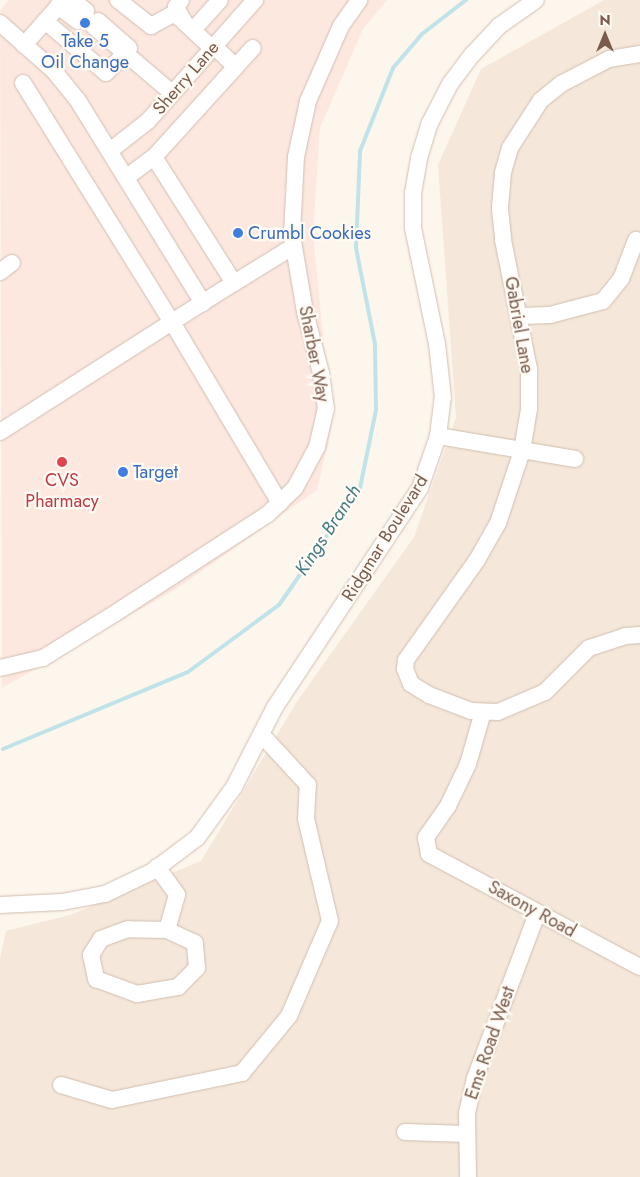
<!DOCTYPE html>
<style>
body{margin:0}
#map{position:relative;width:640px;height:1177px;overflow:hidden;background:#fdf6ec;font-family:Jost,sans-serif}
div>[style]{position:absolute}
.residential>*{inset:0;background:#f5e8da}
.commercial>*{inset:0;background:#fde8e0}
.stream>*{height:4px;margin:-2px;padding:0 2px;transform-origin:2px;border-radius:2px;background:#bfe3e8}
.roads{filter:drop-shadow(0 0 1px #d1beb0) drop-shadow(0 0 1px #d1beb0)}
.minor>*{height:16px;margin:-8px;padding:0 8px;transform-origin:8px;border-radius:8px;background:#fff}
.dots>*{width:14px;height:14px;translate:-50% -50%;box-sizing:border-box;border:2px solid #fffaf3;border-radius:50%}
span{translate:-50% -50%;white-space:nowrap;text-align:center;line-height:1.15;-webkit-text-stroke:4.5px #fffaf3;paint-order:stroke}
.shop-label{font-size:18px;color:#366cbe}
.left{translate:0 -50%;text-align:left}
.street-label{font-size:18px;color:#7a5c4d}
.health-label{font-size:18px;color:#be3a42}
.water-label{font-size:19px;color:#437c86;font-style:italic}
.north{position:absolute;left:580px;top:10px;width:50px;height:50px;-webkit-text-stroke:4px #fffaf3;paint-order:stroke;rotate:0deg;font-size:14px;font-weight:700;line-height:20px;text-align:center;color:#7a5c4d}
.north::after{content:'';display:block;margin:auto;width:18px;height:22px;background:#7a5c4d;clip-path:polygon(50% 0,100% 100%,50% 72%,0 100%)}
</style>
<div id="map">
<div class="residential">
<div style="clip-path:polygon(604px 0,640px 0,640px 1177px,0 1177px,0 959px,6px 931px,70px 915px,201px 861px,298px 700px,414px 537px,456px 418px,438px 165px,481px 69px)"></div>
</div>
<div class="commercial">
<div style="clip-path:polygon(9px 0,387px 0,363px 29px,320px 128px,313px 234px,332px 426px,317px 490px,176px 589px,2px 688px,0 11px)"></div>
</div>
<div class="stream">
<div style="left:3px;top:749px;width:200px;rotate:-22.6deg"></div>
<div style="left:188px;top:672px;width:113px;rotate:-36.4deg"></div>
<div style="left:279px;top:605px;width:142px;rotate:-55.3deg"></div>
<div style="left:360px;top:488px;width:80px;rotate:-78.4deg"></div>
<div style="left:376px;top:410px;width:66px;rotate:-90.9deg"></div>
<div style="left:375px;top:344px;width:98px;rotate:-101.2deg"></div>
<div style="left:356px;top:248px;width:97px;rotate:-87.6deg"></div>
<div style="left:360px;top:151px;width:89px;rotate:-68.3deg"></div>
<div style="left:393px;top:68px;width:45px;rotate:-49.5deg"></div>
<div style="left:422px;top:34px;width:56px;rotate:-37.7deg"></div>
</div>
<div class="roads">
<div class="minor">
<div style="left:72px;top:0;width:18px;rotate:38deg"></div>
<div style="left:118px;top:0;width:42px;rotate:38.2deg"></div>
<div style="left:151px;top:26px;width:25px;rotate:-29deg"></div>
<div style="left:173px;top:14px;width:12px;rotate:31deg"></div>
<div style="left:181px;top:0;width:9px;rotate:126deg"></div>
<div style="left:176px;top:7px;width:17px;rotate:62deg"></div>
<div style="left:184px;top:22px;width:38px;rotate:43deg"></div>
<div style="left:58px;top:6px;width:25px;rotate:37deg"></div>
<div style="left:45px;top:21px;width:80px;rotate:40.4deg"></div>
<div style="left:106px;top:73px;width:28px;rotate:-46deg"></div>
<div style="left:125px;top:53px;width:62px;rotate:40.4deg"></div>
<div style="left:0;top:23px;width:72px;rotate:41.6deg"></div>
<div style="left:54px;top:71px;width:36px;rotate:51deg"></div>
<div style="left:77px;top:99px;width:240px;rotate:58.3deg"></div>
<div style="left:93px;top:26px;width:42px;rotate:40.2deg"></div>
<div style="left:125px;top:53px;width:6px;rotate:-51deg"></div>
<div style="left:129px;top:48px;width:41px;rotate:-138.9deg"></div>
<div style="left:193px;top:30px;width:40px;rotate:-48deg"></div>
<div style="left:24px;top:45px;width:60px;rotate:-48.4deg"></div>
<div style="left:214px;top:46px;width:30px;rotate:44deg"></div>
<div style="left:640px;top:54px;width:31px;rotate:171deg"></div>
<div style="left:609px;top:59px;width:54px;rotate:152.5deg"></div>
<div style="left:561px;top:84px;width:26px;rotate:141deg"></div>
<div style="left:541px;top:100px;width:57px;rotate:122.9deg"></div>
<div style="left:510px;top:148px;width:26px;rotate:106deg"></div>
<div style="left:503px;top:173px;width:36px;rotate:95deg"></div>
<div style="left:500px;top:209px;width:31px;rotate:84deg"></div>
<div style="left:503px;top:240px;width:132px;rotate:78.6deg"></div>
<div style="left:529px;top:369px;width:40px;rotate:90deg"></div>
<div style="left:529px;top:409px;width:43px;rotate:99.5deg"></div>
<div style="left:522px;top:451px;width:76px;rotate:108.4deg"></div>
<div style="left:498px;top:523px;width:43px;rotate:119.6deg"></div>
<div style="left:477px;top:560px;width:123px;rotate:125.4deg"></div>
<div style="left:406px;top:660px;width:9px;rotate:96deg"></div>
<div style="left:405px;top:669px;width:16px;rotate:68deg"></div>
<div style="left:411px;top:684px;width:21px;rotate:31deg"></div>
<div style="left:429px;top:695px;width:45px;rotate:20.9deg"></div>
<div style="left:471px;top:711px;width:27px;rotate:2deg"></div>
<div style="left:498px;top:712px;width:51px;rotate:-23.1deg"></div>
<div style="left:545px;top:692px;width:62px;rotate:-45deg"></div>
<div style="left:589px;top:648px;width:38px;rotate:-18deg"></div>
<div style="left:625px;top:636px;width:15px;rotate:-4deg"></div>
<div style="left:23px;top:83px;width:282px;rotate:58.1deg"></div>
<div style="left:172px;top:322px;width:73px;rotate:-32.2deg"></div>
<div style="left:234px;top:283px;width:149px;rotate:-122.4deg"></div>
<div style="left:154px;top:157px;width:147px;rotate:-47.8deg"></div>
<div style="left:111px;top:150px;width:47px;rotate:-38.1deg"></div>
<div style="left:148px;top:121px;width:162px;rotate:-48.5deg"></div>
<div style="left:127px;top:177px;width:34px;rotate:-37deg"></div>
<div style="left:0;top:272px;width:15px;rotate:-37deg"></div>
<div style="left:234px;top:283px;width:70px;rotate:-31.7deg"></div>
<div style="left:521px;top:316px;width:29px;rotate:-2deg"></div>
<div style="left:550px;top:315px;width:55px;rotate:-14.8deg"></div>
<div style="left:603px;top:301px;width:28px;rotate:-51deg"></div>
<div style="left:621px;top:279px;width:42px;rotate:-69deg"></div>
<div style="left:0;top:432px;width:204px;rotate:-32.6deg"></div>
<div style="left:172px;top:322px;width:211px;rotate:59.2deg"></div>
<div style="left:438px;top:436px;width:139px;rotate:9.5deg"></div>
<div style="left:0;top:668px;width:44px;rotate:-13.1deg"></div>
<div style="left:43px;top:658px;width:84px;rotate:-31.8deg"></div>
<div style="left:114px;top:614px;width:184px;rotate:-33deg"></div>
<div style="left:268px;top:514px;width:37px;rotate:-44deg"></div>
<div style="left:295px;top:488px;width:47px;rotate:-61.8deg"></div>
<div style="left:317px;top:447px;width:39px;rotate:-77deg"></div>
<div style="left:326px;top:409px;width:36px;rotate:-98deg"></div>
<div style="left:321px;top:373px;width:63px;rotate:-104.7deg"></div>
<div style="left:305px;top:312px;width:78px;rotate:-99.6deg"></div>
<div style="left:292px;top:235px;width:78px;rotate:-87.1deg"></div>
<div style="left:296px;top:157px;width:57px;rotate:-77.9deg"></div>
<div style="left:308px;top:101px;width:82px;rotate:-66.3deg"></div>
<div style="left:341px;top:26px;width:32px;rotate:-55deg"></div>
<div style="left:483px;top:712px;width:54px;rotate:106.1deg"></div>
<div style="left:468px;top:764px;width:47px;rotate:115.5deg"></div>
<div style="left:448px;top:806px;width:39px;rotate:125deg"></div>
<div style="left:426px;top:838px;width:16px;rotate:79deg"></div>
<div style="left:429px;top:854px;width:239px;rotate:28.2deg"></div>
<div style="left:157px;top:867px;width:34px;rotate:54deg"></div>
<div style="left:177px;top:895px;width:36px;rotate:106deg"></div>
<div style="left:167px;top:930px;width:39px;rotate:-179deg"></div>
<div style="left:128px;top:929px;width:29px;rotate:160deg"></div>
<div style="left:101px;top:939px;width:19px;rotate:122deg"></div>
<div style="left:91px;top:955px;width:25px;rotate:78deg"></div>
<div style="left:96px;top:979px;width:44px;rotate:20.1deg"></div>
<div style="left:137px;top:994px;width:42px;rotate:-9.7deg"></div>
<div style="left:178px;top:987px;width:27px;rotate:-45deg"></div>
<div style="left:197px;top:968px;width:25px;rotate:-95deg"></div>
<div style="left:195px;top:943px;width:31px;rotate:-155deg"></div>
<div style="left:0;top:905px;width:62px;rotate:-2.8deg"></div>
<div style="left:62px;top:902px;width:44px;rotate:-10.5deg"></div>
<div style="left:105px;top:894px;width:53px;rotate:-25.6deg"></div>
<div style="left:153px;top:871px;width:55px;rotate:-36.9deg"></div>
<div style="left:197px;top:838px;width:63px;rotate:-54deg"></div>
<div style="left:234px;top:787px;width:90px;rotate:-62.9deg"></div>
<div style="left:275px;top:707px;width:263px;rotate:-56.5deg"></div>
<div style="left:420px;top:488px;width:55px;rotate:-70.9deg"></div>
<div style="left:438px;top:436px;width:38px;rotate:-83deg"></div>
<div style="left:443px;top:398px;width:54px;rotate:-96.3deg"></div>
<div style="left:437px;top:344px;width:118px;rotate:-101.7deg"></div>
<div style="left:413px;top:228px;width:35px;rotate:-90deg"></div>
<div style="left:413px;top:193px;width:36px;rotate:-80deg"></div>
<div style="left:419px;top:158px;width:37px;rotate:-73deg"></div>
<div style="left:430px;top:123px;width:44px;rotate:-62.9deg"></div>
<div style="left:450px;top:84px;width:38px;rotate:-53deg"></div>
<div style="left:473px;top:54px;width:38px;rotate:-47deg"></div>
<div style="left:499px;top:26px;width:45px;rotate:-35.1deg"></div>
<div style="left:61px;top:1085px;width:53px;rotate:16.4deg"></div>
<div style="left:112px;top:1100px;width:133px;rotate:-11.7deg"></div>
<div style="left:242px;top:1073px;width:74px;rotate:-50.5deg"></div>
<div style="left:289px;top:1016px;width:103px;rotate:-66.7deg"></div>
<div style="left:330px;top:921px;width:105px;rotate:-103.2deg"></div>
<div style="left:306px;top:819px;width:34px;rotate:-87deg"></div>
<div style="left:308px;top:785px;width:69px;rotate:-132.7deg"></div>
<div style="left:405px;top:1132px;width:61px;rotate:1.9deg"></div>
<div style="left:468px;top:1177px;width:64px;rotate:-90.9deg"></div>
<div style="left:467px;top:1113px;width:36px;rotate:-77deg"></div>
<div style="left:475px;top:1078px;width:175px;rotate:-69.3deg"></div>
</div>
</div>
<div class="dots">
<div style="left:85px;top:23px;background:#3f7fe0"></div>
<div style="left:238px;top:233px;background:#3f7fe0"></div>
<div style="left:62px;top:462px;background:#e0444e"></div>
<div style="left:123px;top:472px;background:#3f7fe0"></div>
</div>
<div class="shop-label">
<span style="left:85px;top:52px">Take 5<br>Oil Change</span>
<span class="left" style="left:248px;top:233px">Crumbl Cookies</span>
<span class="left" style="left:133px;top:472px">Target</span>
</div>
<div class="street-label">
<span style="left:186px;top:78px;rotate:-49deg">Sherry Lane</span>
<span style="left:519px;top:325px;rotate:80deg">Gabriel Lane</span>
<span style="left:314px;top:354px;rotate:79deg">Sharber Way</span>
<span style="left:385px;top:538px;rotate:-58deg">Ridgmar Boulevard</span>
<span style="left:532px;top:909px;rotate:29deg">Saxony Road</span>
<span style="left:490px;top:1043px;rotate:-71deg">Ems Road West</span>
</div>
<div class="health-label">
<span style="left:62px;top:491px">CVS<br>Pharmacy</span>
</div>
<div class="water-label">
<span style="left:328px;top:530px;rotate:-57deg">Kings Branch</span>
</div>
<div class="north">N</div>
</div>
